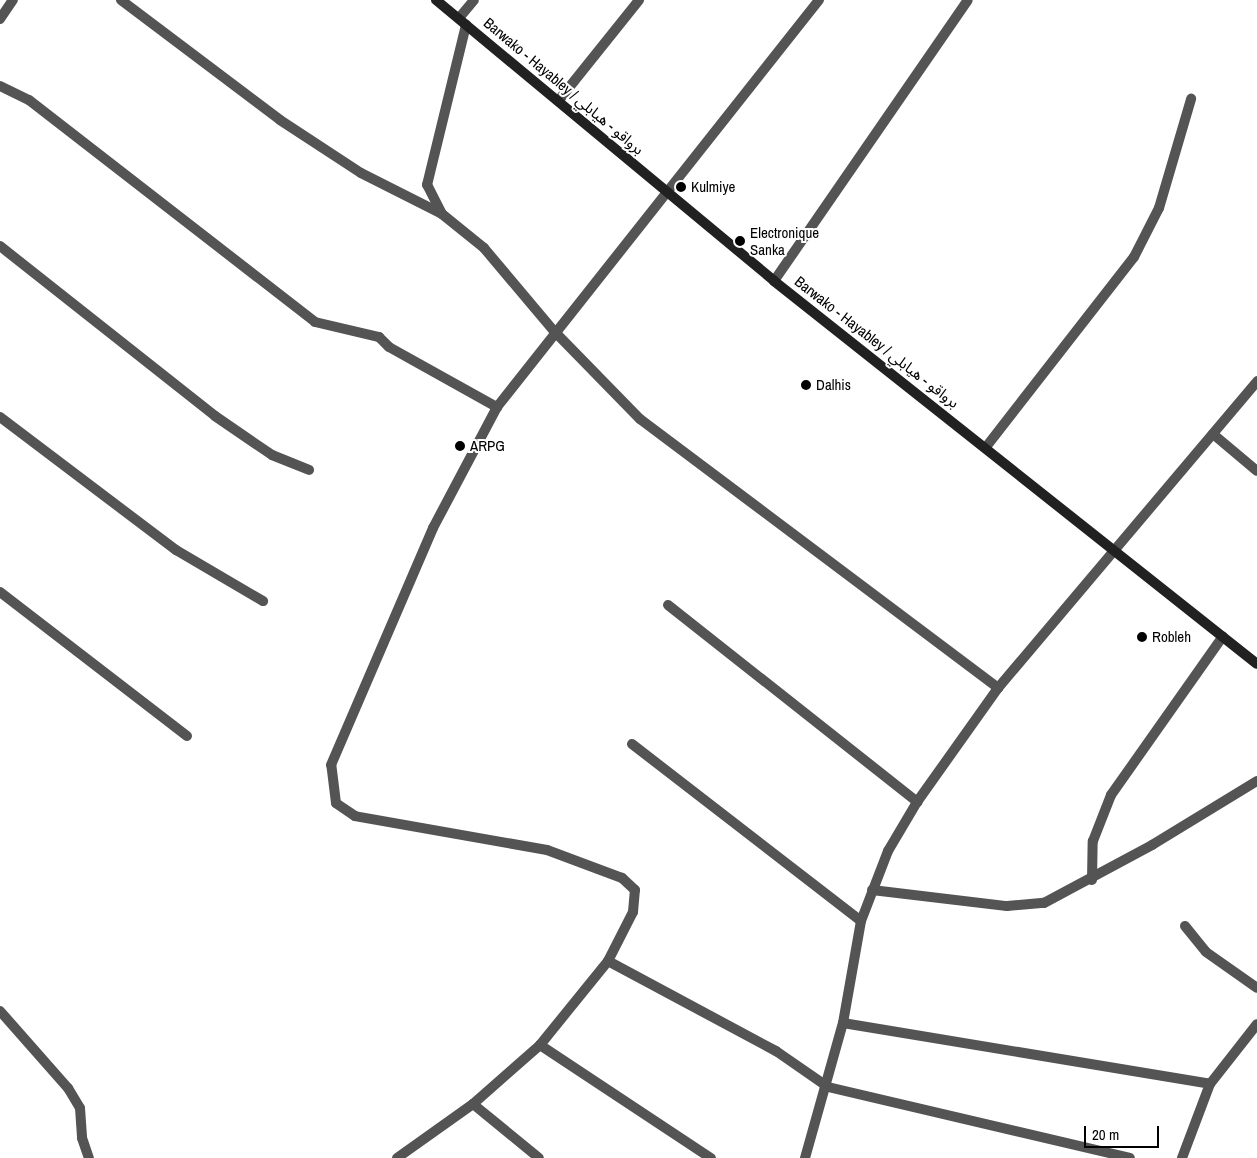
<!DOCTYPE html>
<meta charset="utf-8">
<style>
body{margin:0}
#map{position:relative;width:1257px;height:1158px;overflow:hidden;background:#fff;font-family:"Archivo Narrow","Noto Sans Arabic",sans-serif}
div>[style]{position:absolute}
.minor>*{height:10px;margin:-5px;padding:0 5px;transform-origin:5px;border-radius:5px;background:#545454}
.secondary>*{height:10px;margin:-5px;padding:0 5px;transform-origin:5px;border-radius:5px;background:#212121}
.dots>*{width:14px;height:14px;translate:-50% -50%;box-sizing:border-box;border:2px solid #fff;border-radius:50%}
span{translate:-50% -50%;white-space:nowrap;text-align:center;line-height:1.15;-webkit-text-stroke:4px #fff;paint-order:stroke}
.street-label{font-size:15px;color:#000}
.poi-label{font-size:15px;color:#000}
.left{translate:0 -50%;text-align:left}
.scale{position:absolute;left:1084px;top:1126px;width:75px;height:22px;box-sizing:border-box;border:2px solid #000;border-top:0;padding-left:6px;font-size:15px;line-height:18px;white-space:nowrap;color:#000;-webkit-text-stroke:4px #fff;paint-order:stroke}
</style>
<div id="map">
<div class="minor">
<div style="left:121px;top:0;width:199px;rotate:37deg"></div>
<div style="left:280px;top:120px;width:97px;rotate:33.2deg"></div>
<div style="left:361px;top:173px;width:91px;rotate:26.8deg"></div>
<div style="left:442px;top:214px;width:54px;rotate:39deg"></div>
<div style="left:484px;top:248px;width:109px;rotate:49.9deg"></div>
<div style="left:554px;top:331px;width:123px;rotate:45.7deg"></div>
<div style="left:640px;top:419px;width:448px;rotate:36.9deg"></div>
<div style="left:459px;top:18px;width:23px;rotate:-50deg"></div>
<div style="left:0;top:19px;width:23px;rotate:-56deg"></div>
<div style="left:0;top:86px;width:32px;rotate:26deg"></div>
<div style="left:29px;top:100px;width:362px;rotate:37.8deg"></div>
<div style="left:315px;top:322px;width:66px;rotate:13.2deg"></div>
<div style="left:379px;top:337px;width:14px;rotate:45deg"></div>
<div style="left:389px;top:347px;width:124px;rotate:29.1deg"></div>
<div style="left:559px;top:100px;width:128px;rotate:-51.3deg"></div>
<div style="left:442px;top:214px;width:33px;rotate:-117deg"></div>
<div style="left:427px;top:185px;width:165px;rotate:-76.3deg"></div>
<div style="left:0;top:246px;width:274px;rotate:38.3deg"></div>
<div style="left:215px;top:416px;width:69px;rotate:34.4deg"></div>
<div style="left:272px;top:455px;width:40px;rotate:22deg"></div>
<div style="left:774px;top:281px;width:341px;rotate:-55.4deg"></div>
<div style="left:0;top:417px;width:221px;rotate:37.1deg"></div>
<div style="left:176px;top:550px;width:101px;rotate:30.4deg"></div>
<div style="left:1213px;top:434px;width:57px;rotate:40.1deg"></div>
<div style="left:986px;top:447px;width:241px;rotate:-52.1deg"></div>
<div style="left:1134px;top:257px;width:55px;rotate:-63deg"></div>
<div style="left:1159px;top:208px;width:114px;rotate:-73.6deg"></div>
<div style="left:0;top:592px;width:236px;rotate:37.6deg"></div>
<div style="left:668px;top:605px;width:318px;rotate:38.3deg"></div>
<div style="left:632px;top:744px;width:289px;rotate:37.7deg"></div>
<div style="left:1092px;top:880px;width:39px;rotate:-89deg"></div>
<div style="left:1093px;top:841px;width:49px;rotate:-68.6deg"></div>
<div style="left:1111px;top:795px;width:194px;rotate:-54.8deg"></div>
<div style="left:872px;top:890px;width:136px;rotate:6.8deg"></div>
<div style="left:1007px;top:906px;width:37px;rotate:-5deg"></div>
<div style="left:1044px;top:903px;width:123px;rotate:-28.2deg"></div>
<div style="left:1152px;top:845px;width:123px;rotate:-31.4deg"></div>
<div style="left:1185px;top:926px;width:33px;rotate:51deg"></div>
<div style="left:1206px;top:952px;width:62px;rotate:35.2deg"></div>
<div style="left:608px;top:961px;width:191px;rotate:28.2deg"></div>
<div style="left:776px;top:1051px;width:63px;rotate:34.7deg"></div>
<div style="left:828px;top:1087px;width:310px;rotate:13.2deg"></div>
<div style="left:0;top:1011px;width:103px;rotate:48.6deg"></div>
<div style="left:68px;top:1088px;width:23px;rotate:59deg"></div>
<div style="left:80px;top:1108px;width:30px;rotate:86deg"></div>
<div style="left:82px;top:1138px;width:21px;rotate:71deg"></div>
<div style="left:843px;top:1023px;width:372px;rotate:9.4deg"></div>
<div style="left:540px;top:1045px;width:205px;rotate:33.5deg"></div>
<div style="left:473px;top:1104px;width:85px;rotate:39.3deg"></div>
<div style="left:397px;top:1158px;width:93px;rotate:-35.4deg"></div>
<div style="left:473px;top:1104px;width:89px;rotate:-41.4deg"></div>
<div style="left:540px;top:1045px;width:108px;rotate:-51deg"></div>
<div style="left:608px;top:961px;width:55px;rotate:-63deg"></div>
<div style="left:633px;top:912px;width:22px;rotate:-85deg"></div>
<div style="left:635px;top:890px;width:18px;rotate:-137deg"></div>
<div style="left:622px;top:878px;width:80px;rotate:-159.5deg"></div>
<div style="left:547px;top:850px;width:195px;rotate:-170deg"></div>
<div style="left:355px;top:816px;width:23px;rotate:-146deg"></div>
<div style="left:336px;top:803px;width:38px;rotate:-97deg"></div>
<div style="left:331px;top:765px;width:258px;rotate:-66.7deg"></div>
<div style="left:433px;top:528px;width:137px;rotate:-62.1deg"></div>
<div style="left:497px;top:407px;width:519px;rotate:-51.65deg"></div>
<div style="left:805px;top:1158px;width:140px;rotate:-74.3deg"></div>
<div style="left:843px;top:1023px;width:104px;rotate:-80deg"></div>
<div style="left:861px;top:921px;width:75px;rotate:-68.9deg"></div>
<div style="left:888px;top:851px;width:57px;rotate:-59.4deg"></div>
<div style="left:917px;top:802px;width:140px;rotate:-54.6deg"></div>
<div style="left:998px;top:688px;width:402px;rotate:-49.8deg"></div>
<div style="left:1182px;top:1158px;width:79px;rotate:-69.3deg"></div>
<div style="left:1210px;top:1084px;width:76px;rotate:-51.9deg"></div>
</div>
<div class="secondary">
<div style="left:436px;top:0;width:440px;rotate:39.7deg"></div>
<div style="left:774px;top:281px;width:616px;rotate:38.41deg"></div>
</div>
<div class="dots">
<div style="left:681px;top:187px;background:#000"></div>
<div style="left:740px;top:241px;background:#000"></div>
<div style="left:806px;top:385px;background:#000"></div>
<div style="left:460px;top:446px;background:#000"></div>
<div style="left:1142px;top:637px;background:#000"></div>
</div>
<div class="street-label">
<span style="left:564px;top:86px;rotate:40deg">Barwako - Hayabley / برواقو - هيابلي</span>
<span style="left:877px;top:342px;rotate:38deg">Barwako - Hayabley / برواقو - هيابلي</span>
</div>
<div class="poi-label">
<span class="left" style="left:691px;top:187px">Kulmiye</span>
<span class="left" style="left:750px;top:241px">Electronique<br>Sanka</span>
<span class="left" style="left:816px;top:385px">Dalhis</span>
<span class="left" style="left:470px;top:446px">ARPG</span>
<span class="left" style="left:1152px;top:637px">Robleh</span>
</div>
<div class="scale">20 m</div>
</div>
